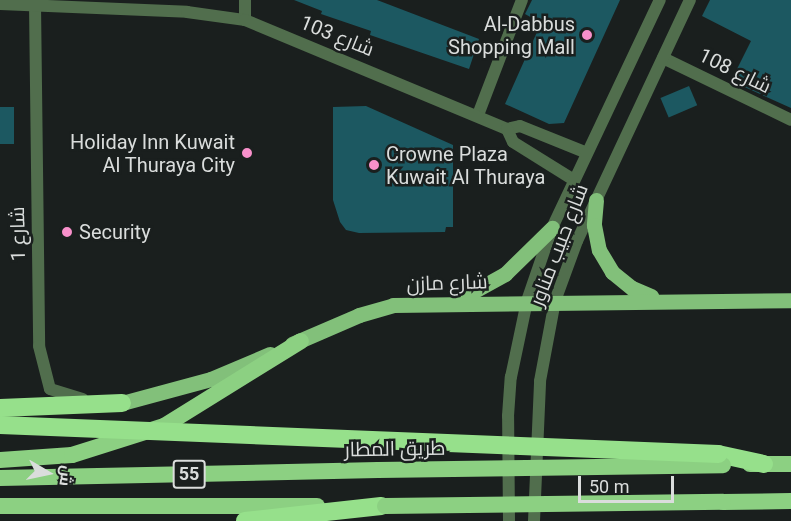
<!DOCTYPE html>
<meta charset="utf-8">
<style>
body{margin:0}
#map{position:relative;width:791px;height:521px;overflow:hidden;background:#1a1f1e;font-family:Roboto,Cairo,sans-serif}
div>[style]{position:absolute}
.building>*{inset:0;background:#1c5861;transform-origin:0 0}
.minor>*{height:12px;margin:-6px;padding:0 6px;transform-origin:6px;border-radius:6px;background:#516e4d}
.tertiary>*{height:12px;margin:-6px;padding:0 6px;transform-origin:6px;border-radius:6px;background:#516e4d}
.primary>*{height:15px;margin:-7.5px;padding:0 7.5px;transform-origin:7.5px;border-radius:7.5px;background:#82c07a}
.trunk>*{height:16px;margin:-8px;padding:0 8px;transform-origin:8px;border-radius:8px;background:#8cd082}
.motorway>*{height:18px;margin:-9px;padding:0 9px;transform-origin:9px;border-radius:9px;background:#96e08b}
.trunk-bridge>*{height:16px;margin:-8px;padding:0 8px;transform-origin:8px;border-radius:8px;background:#8cd082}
.motorway-bridge>*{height:18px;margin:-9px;padding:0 9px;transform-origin:9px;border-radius:9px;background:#96e08b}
.dots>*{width:16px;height:16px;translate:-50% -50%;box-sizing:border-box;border:3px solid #1a1f1e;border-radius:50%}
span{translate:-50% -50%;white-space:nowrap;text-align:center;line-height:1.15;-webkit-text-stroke:5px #1a1f1e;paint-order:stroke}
.shield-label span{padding:2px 4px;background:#1a1f1e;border:2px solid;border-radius:4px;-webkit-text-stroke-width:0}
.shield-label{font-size:18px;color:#dadddc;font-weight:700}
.poi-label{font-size:20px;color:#dadddc}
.right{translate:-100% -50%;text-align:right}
.left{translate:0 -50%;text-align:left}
.street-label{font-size:20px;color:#dadddc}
.north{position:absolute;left:18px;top:443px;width:60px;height:60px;-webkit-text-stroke:4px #1a1f1e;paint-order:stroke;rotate:99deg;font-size:16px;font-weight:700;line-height:24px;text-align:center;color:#dadddc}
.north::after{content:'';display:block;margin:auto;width:21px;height:27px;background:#dadddc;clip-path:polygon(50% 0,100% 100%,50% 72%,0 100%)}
.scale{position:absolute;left:578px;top:476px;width:96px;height:27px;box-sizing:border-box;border:3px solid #dadddc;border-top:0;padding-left:8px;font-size:18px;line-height:21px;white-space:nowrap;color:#dadddc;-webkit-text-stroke:4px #1a1f1e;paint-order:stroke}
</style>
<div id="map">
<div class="building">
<div style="clip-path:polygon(294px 0,377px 0,479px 39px,469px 69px,370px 35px,371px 31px,321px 14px,322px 11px)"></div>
<div style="clip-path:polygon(532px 0,620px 0,564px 123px,549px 124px,505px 104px,541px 23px,525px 14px)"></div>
<div style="clip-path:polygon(710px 0,791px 0,791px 108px,731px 81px,751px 41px,702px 16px)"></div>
<div style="left:689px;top:86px;width:21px;height:31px;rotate:67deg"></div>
<div style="clip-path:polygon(366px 106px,453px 145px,453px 227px,446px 227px,445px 232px,359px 233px,346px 230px,340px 222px,333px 200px,333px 107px)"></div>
<div style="left:0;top:107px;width:14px;height:37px"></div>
</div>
<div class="minor">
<div style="left:35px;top:4px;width:342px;rotate:89.3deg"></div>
<div style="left:39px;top:346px;width:44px;rotate:75.7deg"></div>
<div style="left:50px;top:389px;width:34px;rotate:17deg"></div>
<div style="left:245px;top:20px;width:20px;rotate:-90deg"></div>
<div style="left:663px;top:58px;width:142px;rotate:25.8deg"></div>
<div style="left:478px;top:115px;width:123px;rotate:-69.1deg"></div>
</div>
<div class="tertiary">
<div style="left:0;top:4px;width:187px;rotate:2.4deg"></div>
<div style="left:187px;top:12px;width:59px;rotate:7.9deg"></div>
<div style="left:245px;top:20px;width:284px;rotate:22.6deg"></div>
<div style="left:507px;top:129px;width:13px;rotate:-13deg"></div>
<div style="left:520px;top:126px;width:72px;rotate:21.9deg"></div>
<div style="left:507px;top:129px;width:14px;rotate:65deg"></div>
<div style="left:513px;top:142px;width:72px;rotate:31.9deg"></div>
<div style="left:509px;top:521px;width:105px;rotate:-90.5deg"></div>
<div style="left:508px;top:416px;width:39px;rotate:-86deg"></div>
<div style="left:511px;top:377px;width:78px;rotate:-78.1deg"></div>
<div style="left:527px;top:301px;width:77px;rotate:-71.1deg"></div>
<div style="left:552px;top:228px;width:252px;rotate:-64.7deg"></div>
<div style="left:534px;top:521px;width:140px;rotate:-87.5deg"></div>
<div style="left:540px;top:381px;width:81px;rotate:-79.4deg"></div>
<div style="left:555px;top:301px;width:64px;rotate:-69.9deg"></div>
<div style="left:577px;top:241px;width:266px;rotate:-64.9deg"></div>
</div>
<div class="primary">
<div style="left:596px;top:200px;width:25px;rotate:95deg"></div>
<div style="left:594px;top:225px;width:25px;rotate:79deg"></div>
<div style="left:599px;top:250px;width:26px;rotate:59deg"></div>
<div style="left:612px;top:272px;width:26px;rotate:39deg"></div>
<div style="left:632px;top:288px;width:21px;rotate:23deg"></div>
<div style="left:458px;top:300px;width:54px;rotate:-29deg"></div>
<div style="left:505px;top:274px;width:66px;rotate:-44.4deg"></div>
<div style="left:292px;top:344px;width:73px;rotate:-23.4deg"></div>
<div style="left:359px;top:315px;width:35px;rotate:-16deg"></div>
<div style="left:393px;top:305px;width:398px;rotate:-0.7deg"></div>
<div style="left:122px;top:403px;width:92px;rotate:-15.1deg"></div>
<div style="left:211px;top:379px;width:64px;rotate:-23deg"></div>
</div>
<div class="trunk">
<div style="left:0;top:460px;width:72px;rotate:-4deg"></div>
<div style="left:72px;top:455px;width:96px;rotate:-17.5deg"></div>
<div style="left:164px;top:426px;width:161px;rotate:-31.8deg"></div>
<div style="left:750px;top:464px;width:41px"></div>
<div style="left:0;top:478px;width:378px;rotate:-1.2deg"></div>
<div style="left:723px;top:502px;width:68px;rotate:-0.8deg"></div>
<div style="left:0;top:506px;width:317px"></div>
</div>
<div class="motorway">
<div style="left:0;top:408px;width:122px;rotate:-2.3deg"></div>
<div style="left:718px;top:454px;width:47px;rotate:12.3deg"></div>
<div style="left:245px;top:521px;width:137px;rotate:-6.3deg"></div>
</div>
<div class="trunk-bridge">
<div style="left:378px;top:470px;width:345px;rotate:-0.8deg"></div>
<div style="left:385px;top:506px;width:338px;rotate:-0.7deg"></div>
</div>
<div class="motorway-bridge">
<div style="left:0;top:425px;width:719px;rotate:2.31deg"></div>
</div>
<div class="dots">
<div style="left:587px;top:35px;background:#f890cb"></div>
<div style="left:247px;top:153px;background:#f890cb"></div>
<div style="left:374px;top:165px;background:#f890cb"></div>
<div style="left:67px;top:232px;background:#f890cb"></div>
</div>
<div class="shield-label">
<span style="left:189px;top:474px">55</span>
</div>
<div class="poi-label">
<span class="right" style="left:575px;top:36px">Al-Dabbus<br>Shopping Mall</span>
<span class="right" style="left:235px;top:154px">Holiday Inn Kuwait<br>Al Thuraya City</span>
<span class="left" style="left:386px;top:166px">Crowne Plaza<br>Kuwait Al Thuraya</span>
<span class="left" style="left:79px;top:232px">Security</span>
</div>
<div class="street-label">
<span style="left:337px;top:36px;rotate:22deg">شارع 103</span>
<span style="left:735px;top:71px;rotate:26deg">شارع 108</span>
<span style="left:18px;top:234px;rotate:-91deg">شارع 1</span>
<span style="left:559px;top:245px;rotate:-69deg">شارع حبيب مناور</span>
<span style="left:447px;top:283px;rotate:-2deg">شارع مازن</span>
<span style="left:395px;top:449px;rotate:-1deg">طريق المطار</span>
</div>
<div class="north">ش</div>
<div class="scale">50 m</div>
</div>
